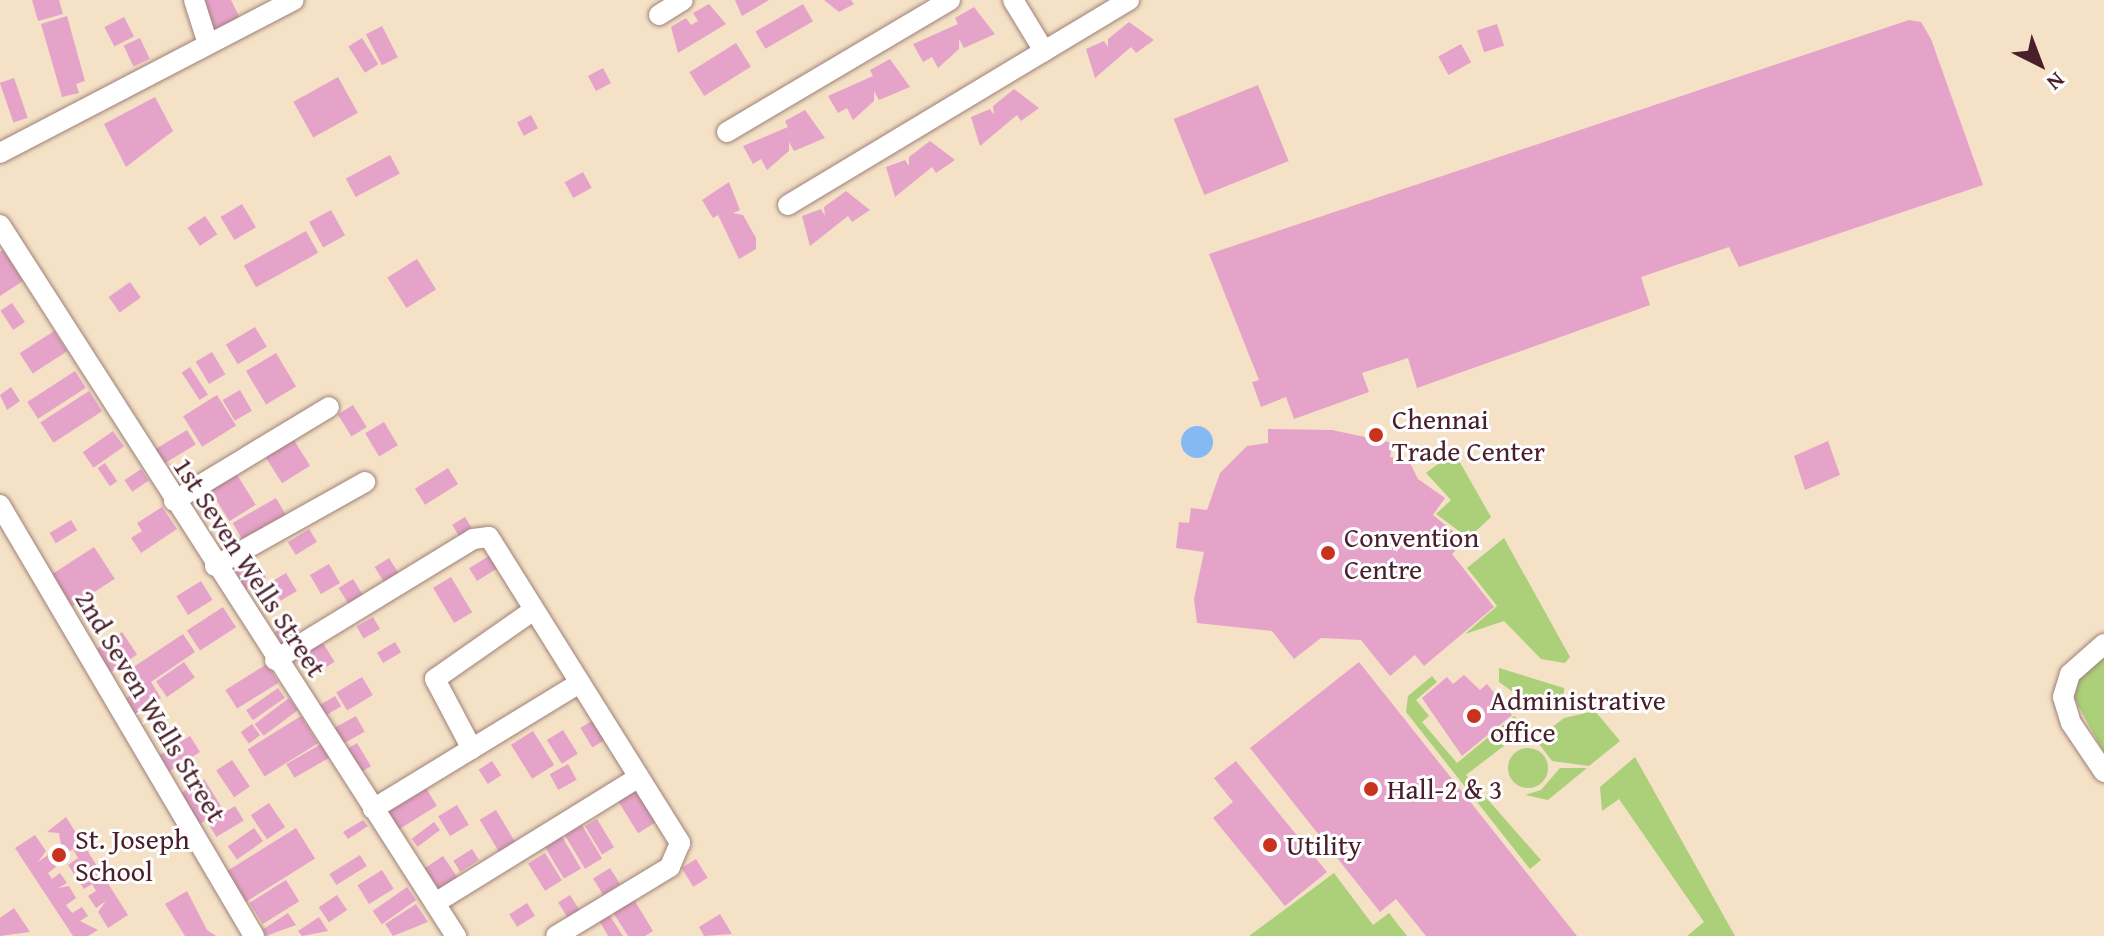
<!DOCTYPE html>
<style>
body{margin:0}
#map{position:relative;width:2104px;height:936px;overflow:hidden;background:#f4e1c6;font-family:"Gentium Book Plus",serif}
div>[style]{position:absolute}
.green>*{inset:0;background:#abd079}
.round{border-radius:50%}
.water>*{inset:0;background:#84b9f3}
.building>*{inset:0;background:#e6a3ca;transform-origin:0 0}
.roads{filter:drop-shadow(0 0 2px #9f8078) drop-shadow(0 0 2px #9f8078)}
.minor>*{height:20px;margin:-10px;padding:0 10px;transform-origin:10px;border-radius:10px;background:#fff}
.dots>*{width:22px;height:22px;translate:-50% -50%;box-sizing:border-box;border:4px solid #fff;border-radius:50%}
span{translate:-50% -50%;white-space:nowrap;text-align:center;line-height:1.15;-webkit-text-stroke:6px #fff;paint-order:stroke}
.poi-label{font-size:28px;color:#4a1f2b}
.left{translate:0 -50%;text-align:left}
.street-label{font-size:28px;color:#4a1f2b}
.north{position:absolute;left:2000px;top:24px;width:80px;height:80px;-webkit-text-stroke:6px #fff;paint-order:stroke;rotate:138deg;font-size:22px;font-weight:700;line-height:32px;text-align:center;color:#4a1f2b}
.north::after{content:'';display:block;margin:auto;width:28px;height:36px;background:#4a1f2b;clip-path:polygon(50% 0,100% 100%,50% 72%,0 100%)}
</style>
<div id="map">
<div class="green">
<div style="clip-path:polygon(1454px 452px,1491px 517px,1462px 544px,1455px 536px,1459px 531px,1436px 514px,1451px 500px,1426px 473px)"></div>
<div style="clip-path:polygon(1504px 538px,1570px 657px,1565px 663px,1541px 659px,1504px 621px,1465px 634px,1497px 606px,1467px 568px)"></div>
<div style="clip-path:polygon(2104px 655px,2104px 753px,2074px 698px,2080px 674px)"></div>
<div style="clip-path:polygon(1499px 668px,1564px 688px,1564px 693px,1556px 702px,1523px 699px,1499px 682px)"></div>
<div style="clip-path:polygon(1432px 676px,1437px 682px,1416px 700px,1429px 716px,1422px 722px,1457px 763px,1514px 716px,1519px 722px,1514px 738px,1466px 775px,1541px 860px,1530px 869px,1406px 712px,1408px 696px)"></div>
<div style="clip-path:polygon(1595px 711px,1620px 741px,1589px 766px,1552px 761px,1536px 740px,1564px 718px)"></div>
<div class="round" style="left:1508px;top:748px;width:40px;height:40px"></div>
<div style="clip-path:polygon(1635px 757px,1735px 936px,1687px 936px,1704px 922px,1619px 799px,1602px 811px,1600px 787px)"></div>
<div style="clip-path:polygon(1560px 768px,1587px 768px,1548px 800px,1525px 795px,1541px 790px)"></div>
<div style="clip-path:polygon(1334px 873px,1373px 925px,1389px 913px,1407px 936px,1249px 936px)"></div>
</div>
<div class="water">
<div class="round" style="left:1181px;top:426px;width:32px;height:32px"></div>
</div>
<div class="building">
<div style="clip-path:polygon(32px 0,59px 0,63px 14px,38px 21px)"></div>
<div style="clip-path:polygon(195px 0,231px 0,240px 18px,211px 32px)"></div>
<div style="clip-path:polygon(735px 0,769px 0,742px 16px)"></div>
<div style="clip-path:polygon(824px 0,851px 0,854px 4px,839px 12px)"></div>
<div style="clip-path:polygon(709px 4px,726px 24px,678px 53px,671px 27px,686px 18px,691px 25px,698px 21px,693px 13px)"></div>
<div style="left:803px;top:4px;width:20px;height:55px;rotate:60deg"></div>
<div style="clip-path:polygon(974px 7px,995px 34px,964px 48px,959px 39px,959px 49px,938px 68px,932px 57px,923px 62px,913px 44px,958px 24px,955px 18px)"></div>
<div style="clip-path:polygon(67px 16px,85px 81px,76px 84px,79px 93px,62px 97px,41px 24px)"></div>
<div style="left:124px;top:17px;width:22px;height:22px;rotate:63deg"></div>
<div style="clip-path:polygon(1909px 20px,1921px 22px,1931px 39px,1983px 185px,1739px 267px,1729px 247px,1641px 277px,1650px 305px,1417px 388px,1408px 358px,1362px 373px,1369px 392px,1294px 419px,1286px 397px,1261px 407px,1252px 382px,1259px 380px,1209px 254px)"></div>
<div style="clip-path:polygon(1129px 22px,1154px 40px,1136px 53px,1131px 47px,1095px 78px,1086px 49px,1104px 41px,1108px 47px,1108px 39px)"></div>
<div style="left:1497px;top:24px;width:23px;height:21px;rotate:72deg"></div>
<div style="left:382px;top:26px;width:35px;height:18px;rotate:63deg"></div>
<div style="left:140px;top:38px;width:23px;height:18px;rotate:65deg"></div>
<div style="left:362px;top:38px;width:31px;height:16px;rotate:58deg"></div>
<div style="left:736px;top:43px;width:28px;height:55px;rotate:58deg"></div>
<div style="left:1461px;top:44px;width:21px;height:26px;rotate:61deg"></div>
<div style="clip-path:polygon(890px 59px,910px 87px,879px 100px,874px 91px,874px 101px,853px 120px,847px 108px,838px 113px,828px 96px,873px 76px,870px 70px)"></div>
<div style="left:603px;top:68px;width:17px;height:17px;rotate:62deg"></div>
<div style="left:338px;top:77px;width:41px;height:51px;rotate:61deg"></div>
<div style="left:14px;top:78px;width:42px;height:15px;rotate:71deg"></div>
<div style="left:1258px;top:85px;width:82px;height:91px;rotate:68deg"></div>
<div style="clip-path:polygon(1014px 89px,1039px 108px,1021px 121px,1017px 115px,980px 146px,971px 117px,990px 109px,994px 115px,993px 106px)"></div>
<div style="clip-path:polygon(155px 97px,173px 131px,126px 167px,104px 124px)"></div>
<div style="clip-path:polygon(805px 110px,825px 138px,794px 151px,789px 142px,789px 151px,767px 170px,761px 159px,753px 164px,743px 146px,788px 127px,785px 121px)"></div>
<div style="left:531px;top:115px;width:15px;height:16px;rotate:62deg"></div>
<div style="clip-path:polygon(930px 141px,955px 160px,936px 173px,932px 167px,895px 197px,886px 167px,905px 160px,909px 166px,909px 157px)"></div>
<div style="left:390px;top:155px;width:21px;height:50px;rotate:62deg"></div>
<div style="left:583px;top:172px;width:18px;height:21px;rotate:61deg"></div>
<div style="clip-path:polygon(729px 182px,740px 210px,733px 213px,743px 215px,756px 238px,756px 249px,739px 259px,718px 215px,713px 218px,702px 200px)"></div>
<div style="clip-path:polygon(846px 191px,870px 210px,852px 222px,848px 216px,810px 246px,802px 216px,821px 209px,825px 216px,824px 207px)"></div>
<div style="left:242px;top:204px;width:27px;height:25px;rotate:59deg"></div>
<div style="left:331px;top:210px;width:29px;height:25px;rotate:61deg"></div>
<div style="left:205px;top:216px;width:22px;height:21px;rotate:56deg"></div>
<div style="left:306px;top:231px;width:25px;height:71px;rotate:61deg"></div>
<div style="clip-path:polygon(3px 250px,23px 281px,0 296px,0 252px)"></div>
<div style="left:417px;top:259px;width:36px;height:35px;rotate:58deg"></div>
<div style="left:130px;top:282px;width:19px;height:26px;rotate:55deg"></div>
<div style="left:12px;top:303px;width:23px;height:14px;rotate:56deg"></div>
<div style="left:255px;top:327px;width:23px;height:34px;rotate:59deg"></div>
<div style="left:54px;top:331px;width:24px;height:41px;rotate:57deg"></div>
<div style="left:212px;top:352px;width:26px;height:19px;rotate:59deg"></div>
<div style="left:276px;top:353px;width:39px;height:35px;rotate:59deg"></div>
<div style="left:190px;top:367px;width:33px;height:10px;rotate:57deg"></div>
<div style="left:75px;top:371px;width:20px;height:57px;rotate:57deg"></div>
<div style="clip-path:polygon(11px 387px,20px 401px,7px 410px,0 395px)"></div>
<div style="left:240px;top:390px;width:24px;height:20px;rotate:60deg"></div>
<div style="left:89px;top:391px;width:24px;height:58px;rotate:57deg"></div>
<div style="left:217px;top:395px;width:36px;height:40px;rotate:58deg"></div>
<div style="left:353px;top:405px;width:26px;height:18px;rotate:58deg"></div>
<div style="left:384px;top:422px;width:27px;height:22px;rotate:59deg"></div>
<div style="clip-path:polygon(1268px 429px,1332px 430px,1393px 443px,1390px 457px,1408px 459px,1418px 479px,1445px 498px,1433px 515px,1455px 533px,1460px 546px,1452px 554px,1494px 607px,1424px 666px,1415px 655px,1390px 676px,1361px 640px,1321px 638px,1294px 659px,1272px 631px,1197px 623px,1194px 599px,1204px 552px,1176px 548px,1179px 522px,1189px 523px,1191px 508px,1207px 510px,1220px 473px,1247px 446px,1268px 443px)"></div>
<div style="left:187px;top:430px;width:17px;height:42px;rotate:59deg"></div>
<div style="left:113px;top:431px;width:19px;height:37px;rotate:55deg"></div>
<div style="left:292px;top:437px;width:34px;height:33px;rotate:58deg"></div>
<div style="clip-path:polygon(1828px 441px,1840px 475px,1805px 490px,1794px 456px)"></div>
<div style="left:105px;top:463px;width:22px;height:9px;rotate:56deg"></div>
<div style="left:448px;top:468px;width:19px;height:39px;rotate:58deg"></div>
<div style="left:141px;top:469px;width:14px;height:20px;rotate:56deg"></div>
<div style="left:234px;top:470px;width:41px;height:31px;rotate:58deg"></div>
<div style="left:276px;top:498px;width:20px;height:50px;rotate:60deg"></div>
<div style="clip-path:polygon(162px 507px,177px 529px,141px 553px,131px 538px,142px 531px,137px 523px)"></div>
<div style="left:465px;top:517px;width:17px;height:15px;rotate:59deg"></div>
<div style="left:71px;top:520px;width:12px;height:25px;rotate:59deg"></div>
<div style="left:309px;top:529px;width:15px;height:25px;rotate:58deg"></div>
<div style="left:94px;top:547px;width:38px;height:52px;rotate:57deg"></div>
<div style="left:492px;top:554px;width:15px;height:27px;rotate:58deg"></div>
<div style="left:389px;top:558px;width:19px;height:17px;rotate:58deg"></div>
<div style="left:256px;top:560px;width:20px;height:24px;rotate:60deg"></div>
<div style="left:329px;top:564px;width:22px;height:22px;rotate:60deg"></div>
<div style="left:286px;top:573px;width:21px;height:19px;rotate:59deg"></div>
<div style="left:451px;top:577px;width:41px;height:21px;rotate:59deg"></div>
<div style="left:353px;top:579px;width:22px;height:17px;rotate:58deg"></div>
<div style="left:201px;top:581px;width:22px;height:29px;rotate:58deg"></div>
<div style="left:223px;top:607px;width:24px;height:43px;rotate:57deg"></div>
<div style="left:373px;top:617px;width:14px;height:19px;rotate:60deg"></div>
<div style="left:290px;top:623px;width:17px;height:18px;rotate:59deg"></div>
<div style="left:122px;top:632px;width:27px;height:37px;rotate:56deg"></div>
<div style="clip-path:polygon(183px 634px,195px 652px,151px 682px,161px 698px,130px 717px,121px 702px,135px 692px,123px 674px)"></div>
<div style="left:395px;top:642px;width:12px;height:21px;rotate:59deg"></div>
<div style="left:323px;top:643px;width:22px;height:20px;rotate:58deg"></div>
<div style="left:184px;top:662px;width:19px;height:34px;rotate:55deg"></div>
<div style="clip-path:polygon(1359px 662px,1577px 936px,1426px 936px,1396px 899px,1380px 912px,1250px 748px)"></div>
<div style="left:267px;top:664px;width:22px;height:49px;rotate:58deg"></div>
<div style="clip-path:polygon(1464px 675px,1480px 690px,1487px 684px,1512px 715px,1462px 756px,1422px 698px,1447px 677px,1453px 684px)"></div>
<div style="left:362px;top:677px;width:21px;height:30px;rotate:59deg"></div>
<div style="left:278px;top:688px;width:12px;height:39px;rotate:55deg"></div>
<div style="left:335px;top:696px;width:12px;height:18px;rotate:59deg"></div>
<div style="left:289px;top:698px;width:15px;height:43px;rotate:53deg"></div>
<div style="left:301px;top:716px;width:32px;height:63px;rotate:58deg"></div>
<div style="left:356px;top:716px;width:18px;height:26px;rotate:61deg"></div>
<div style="left:595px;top:719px;width:23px;height:17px;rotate:59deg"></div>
<div style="left:252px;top:724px;width:14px;height:14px;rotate:54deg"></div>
<div style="left:563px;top:730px;width:28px;height:19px;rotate:58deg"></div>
<div style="left:533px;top:731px;width:40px;height:26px;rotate:58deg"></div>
<div style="left:190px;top:736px;width:19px;height:36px;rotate:58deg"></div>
<div style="left:357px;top:743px;width:27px;height:14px;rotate:59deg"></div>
<div style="left:321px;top:744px;width:16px;height:40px;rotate:60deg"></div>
<div style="left:232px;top:760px;width:32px;height:19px;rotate:56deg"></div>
<div style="left:492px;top:761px;width:17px;height:16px;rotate:57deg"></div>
<div style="clip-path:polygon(1236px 761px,1327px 872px,1285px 906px,1213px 818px,1233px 802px,1214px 778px)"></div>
<div style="left:568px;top:764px;width:18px;height:21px;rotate:61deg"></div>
<div style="left:204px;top:779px;width:36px;height:27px;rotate:58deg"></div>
<div style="left:422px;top:782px;width:28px;height:46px;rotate:58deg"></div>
<div style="left:637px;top:788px;width:39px;height:23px;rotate:58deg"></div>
<div style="left:269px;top:803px;width:29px;height:22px;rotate:56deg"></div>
<div style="left:457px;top:805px;width:23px;height:22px;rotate:59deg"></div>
<div style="left:235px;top:806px;width:17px;height:32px;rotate:59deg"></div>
<div style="left:496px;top:810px;width:39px;height:19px;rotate:59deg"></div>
<div style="clip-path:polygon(66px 817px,128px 915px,108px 928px,98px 912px,106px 901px,96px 908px,88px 896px,96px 891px,92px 884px,84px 889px,78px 880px,84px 871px,76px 877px,68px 865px,78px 858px,73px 849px,63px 856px,59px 833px,47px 832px)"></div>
<div style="left:597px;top:819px;width:33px;height:14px;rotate:59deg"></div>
<div style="clip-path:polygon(363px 820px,368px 826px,348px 839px,343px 832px)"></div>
<div style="left:434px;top:822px;width:10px;height:28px;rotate:53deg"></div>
<div style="left:582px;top:825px;width:39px;height:20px;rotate:59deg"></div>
<div style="left:254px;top:828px;width:16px;height:32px;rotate:55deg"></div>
<div style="left:296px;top:828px;width:36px;height:87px;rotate:58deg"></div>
<div style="clip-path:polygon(35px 835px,46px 851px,38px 862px,48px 855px,56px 867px,48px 873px,52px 879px,60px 873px,67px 883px,58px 888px,69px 886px,76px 898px,66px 905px,72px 913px,82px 907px,88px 916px,80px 921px,98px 930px,88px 936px,73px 936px,15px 848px)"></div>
<div style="left:561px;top:835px;width:39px;height:20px;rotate:59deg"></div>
<div style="left:472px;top:849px;width:13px;height:22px;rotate:58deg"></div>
<div style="left:545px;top:853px;width:32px;height:20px;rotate:58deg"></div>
<div style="left:360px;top:855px;width:13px;height:36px;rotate:58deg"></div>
<div style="left:443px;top:856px;width:29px;height:22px;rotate:56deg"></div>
<div style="left:696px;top:859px;width:22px;height:17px;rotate:58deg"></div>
<div style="left:610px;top:868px;width:19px;height:20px;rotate:58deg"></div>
<div style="left:382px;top:870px;width:22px;height:29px;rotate:58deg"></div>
<div style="left:286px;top:880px;width:25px;height:43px;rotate:58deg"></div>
<div style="left:407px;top:887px;width:16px;height:42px;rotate:55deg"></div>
<div style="clip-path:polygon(187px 891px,207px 930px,216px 936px,185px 936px,165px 904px)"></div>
<div style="left:337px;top:895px;width:18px;height:22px;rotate:56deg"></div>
<div style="left:570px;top:895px;width:19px;height:14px;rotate:58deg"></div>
<div style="clip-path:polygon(633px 898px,653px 931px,645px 936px,628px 936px,612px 911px)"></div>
<div style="left:527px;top:903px;width:15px;height:21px;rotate:58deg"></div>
<div style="clip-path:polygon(416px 904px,428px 922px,393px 936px,385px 924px)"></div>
<div style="clip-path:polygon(14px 908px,30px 932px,0 936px,0 918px)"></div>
<div style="clip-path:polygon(288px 913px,296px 925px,266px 936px,262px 930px)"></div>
<div style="clip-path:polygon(720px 914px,732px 934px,704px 936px,699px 927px)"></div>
<div style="clip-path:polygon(610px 916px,623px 936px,608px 936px,600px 922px)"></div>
<div style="clip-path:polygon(319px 917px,328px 931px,302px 936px,298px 931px)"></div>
</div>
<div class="roads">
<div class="minor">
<div style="left:194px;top:0;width:43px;rotate:72.4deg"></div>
<div style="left:1013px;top:0;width:60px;rotate:58.7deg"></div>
<div style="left:659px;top:15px;width:28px;rotate:-32deg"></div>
<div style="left:727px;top:132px;width:259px;rotate:-30.6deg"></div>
<div style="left:0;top:153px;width:331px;rotate:-27.5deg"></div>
<div style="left:788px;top:205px;width:398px;rotate:-31deg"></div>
<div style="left:0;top:225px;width:845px;rotate:57.33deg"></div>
<div style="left:174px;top:501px;width:181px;rotate:-31.2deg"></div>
<div style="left:0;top:505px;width:500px;rotate:59.49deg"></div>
<div style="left:215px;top:566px;width:172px;rotate:-29.2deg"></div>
<div style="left:2104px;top:644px;width:45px;rotate:138.6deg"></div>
<div style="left:2070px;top:674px;width:24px;rotate:107deg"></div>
<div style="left:2063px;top:697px;width:27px;rotate:73deg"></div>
<div style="left:2071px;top:723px;width:59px;rotate:56deg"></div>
<div style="left:275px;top:660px;width:232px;rotate:-31.4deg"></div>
<div style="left:473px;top:539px;width:16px;rotate:-7deg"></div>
<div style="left:489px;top:537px;width:361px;rotate:58deg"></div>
<div style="left:680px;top:843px;width:26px;rotate:113deg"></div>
<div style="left:670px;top:867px;width:133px;rotate:148.8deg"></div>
<div style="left:472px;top:749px;width:79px;rotate:-117.9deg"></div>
<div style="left:435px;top:679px;width:117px;rotate:-34.9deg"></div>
<div style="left:373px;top:809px;width:240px;rotate:-31.4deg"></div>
<div style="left:435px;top:903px;width:238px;rotate:-31.7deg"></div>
</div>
</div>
<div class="dots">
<div style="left:1376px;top:435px;background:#c8321e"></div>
<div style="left:1328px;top:553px;background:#c8321e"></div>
<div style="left:1474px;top:716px;background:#c8321e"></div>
<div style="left:1371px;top:789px;background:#c8321e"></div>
<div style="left:1270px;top:845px;background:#c8321e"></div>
<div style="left:59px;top:855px;background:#c8321e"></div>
</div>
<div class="poi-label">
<span class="left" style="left:1392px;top:435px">Chennai<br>Trade Center</span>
<span class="left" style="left:1344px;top:553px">Convention<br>Centre</span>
<span class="left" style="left:1490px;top:716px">Administrative<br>office</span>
<span class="left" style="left:1387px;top:789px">Hall-2 &amp; 3</span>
<span class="left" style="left:75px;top:855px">St. Joseph<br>School</span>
<span class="left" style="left:1286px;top:845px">Utility</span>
</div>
<div class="street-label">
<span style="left:250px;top:567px;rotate:57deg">1st Seven Wells Street</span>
<span style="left:151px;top:706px;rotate:59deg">2nd Seven Wells Street</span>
</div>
<div class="north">N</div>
</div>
